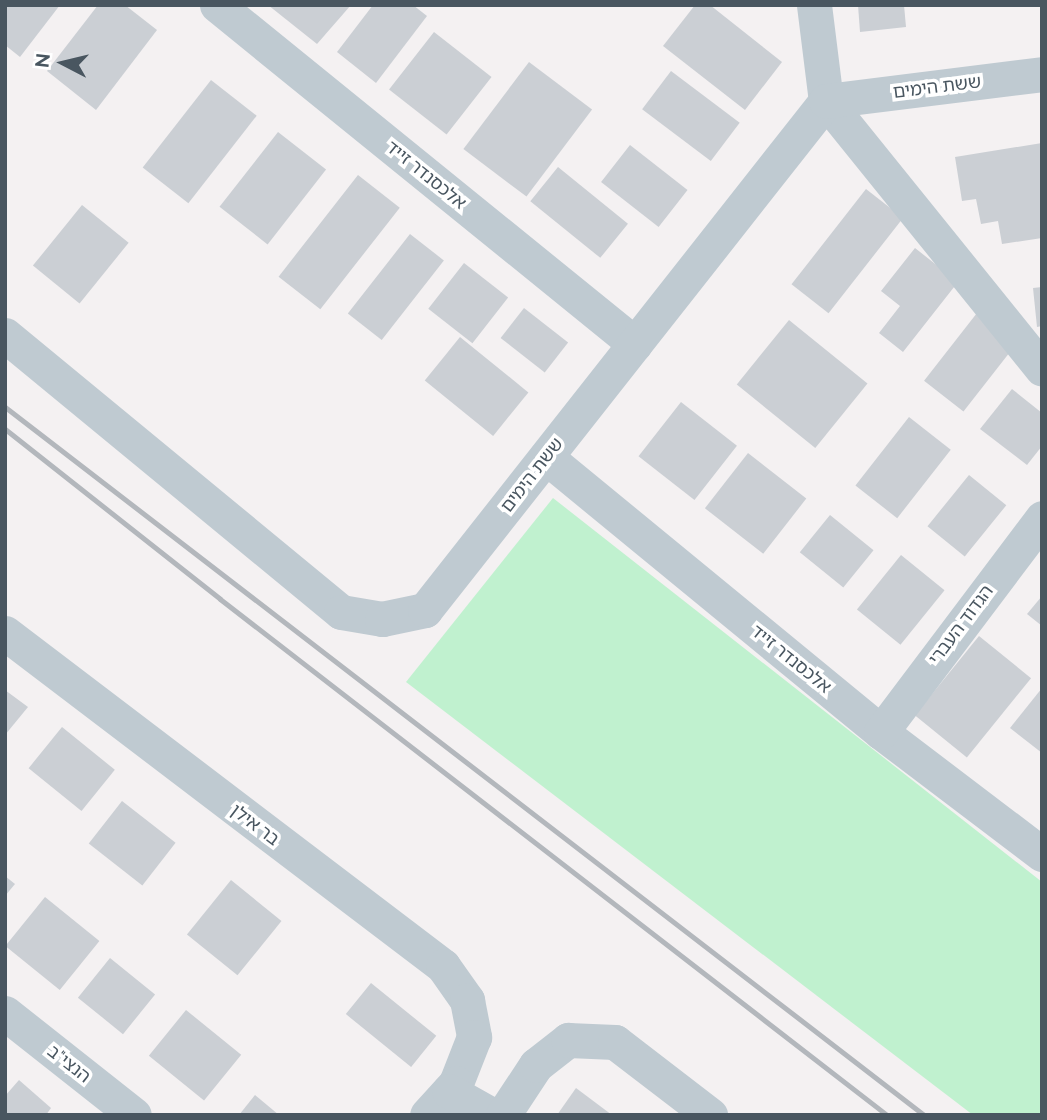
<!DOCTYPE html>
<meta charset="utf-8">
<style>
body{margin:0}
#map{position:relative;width:1047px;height:1120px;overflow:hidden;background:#f4f1f2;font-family:Raleway,"Noto Sans Hebrew",sans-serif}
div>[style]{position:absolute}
.green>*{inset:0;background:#c0f1cf}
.building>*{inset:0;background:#cbcfd4;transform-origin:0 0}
.minor>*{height:35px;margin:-17.5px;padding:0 17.5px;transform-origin:17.5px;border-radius:17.5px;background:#bfcad1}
.rail>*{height:5px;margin:-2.5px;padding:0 2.5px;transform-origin:2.5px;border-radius:2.5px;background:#b3b7bc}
span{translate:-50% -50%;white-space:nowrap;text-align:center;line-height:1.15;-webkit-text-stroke:7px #fff;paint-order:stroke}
.street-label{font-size:18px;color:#495660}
.frame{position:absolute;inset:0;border:7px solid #495660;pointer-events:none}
.north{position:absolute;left:28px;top:28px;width:70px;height:70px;-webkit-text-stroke:5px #fff;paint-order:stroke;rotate:277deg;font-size:19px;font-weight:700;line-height:28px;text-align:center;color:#495660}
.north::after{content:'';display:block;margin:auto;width:24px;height:32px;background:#495660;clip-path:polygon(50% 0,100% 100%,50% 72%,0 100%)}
</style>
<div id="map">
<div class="green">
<div style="clip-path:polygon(553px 498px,1042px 882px,1042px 1115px,973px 1115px,406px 682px)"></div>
</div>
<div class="building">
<div style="clip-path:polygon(5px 5px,60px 5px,20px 57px,5px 45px)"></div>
<div style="clip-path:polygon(98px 5px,125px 5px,157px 30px,96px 110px,47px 71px)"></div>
<div style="clip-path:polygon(268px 5px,351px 5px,317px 44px)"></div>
<div style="clip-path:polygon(373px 5px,413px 5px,427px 16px,376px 83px,337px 52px)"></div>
<div style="clip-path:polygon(695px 5px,710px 5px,782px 62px,745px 110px,663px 46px)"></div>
<div style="clip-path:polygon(858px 5px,904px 5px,906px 27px,860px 32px)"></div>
<div style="left:434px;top:32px;width:73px;height:73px;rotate:38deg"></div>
<div style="left:529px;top:62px;width:79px;height:109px;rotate:37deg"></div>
<div style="left:671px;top:71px;width:86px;height:48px;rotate:37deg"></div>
<div style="left:211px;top:80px;width:58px;height:111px;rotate:38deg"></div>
<div style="left:278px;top:132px;width:61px;height:95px;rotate:38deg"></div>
<div style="clip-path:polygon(1042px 143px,1042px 238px,1002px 244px,998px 221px,981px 224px,976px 199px,962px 201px,955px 157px)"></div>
<div style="left:630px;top:145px;width:73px;height:47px;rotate:38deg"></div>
<div style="left:558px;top:167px;width:90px;height:44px;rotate:39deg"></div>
<div style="left:358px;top:175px;width:53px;height:129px;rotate:38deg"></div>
<div style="left:866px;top:189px;width:47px;height:121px;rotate:38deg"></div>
<div style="left:82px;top:205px;width:60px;height:78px;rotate:39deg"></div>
<div style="left:410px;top:234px;width:43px;height:101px;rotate:38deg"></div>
<div style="clip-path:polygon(915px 248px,958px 282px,903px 352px,879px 333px,900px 306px,881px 291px)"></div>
<div style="left:464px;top:263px;width:56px;height:58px;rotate:38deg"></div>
<div style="clip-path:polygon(1042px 287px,1042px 326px,1037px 327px,1033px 288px)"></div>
<div style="left:524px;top:308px;width:56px;height:38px;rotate:38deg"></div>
<div style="left:977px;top:313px;width:50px;height:86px;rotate:38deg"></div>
<div style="left:789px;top:320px;width:101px;height:83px;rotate:39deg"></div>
<div style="left:460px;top:337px;width:88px;height:56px;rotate:39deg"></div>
<div style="clip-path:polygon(1012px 389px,1042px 413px,1042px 446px,1027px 465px,980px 429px)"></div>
<div style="left:681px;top:402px;width:71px;height:69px;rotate:38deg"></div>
<div style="left:909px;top:417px;width:53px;height:87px;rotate:38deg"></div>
<div style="left:748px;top:453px;width:74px;height:70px;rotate:38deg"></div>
<div style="left:969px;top:475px;width:48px;height:66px;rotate:39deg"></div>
<div style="left:830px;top:515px;width:56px;height:48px;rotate:39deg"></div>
<div style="left:901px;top:555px;width:56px;height:70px;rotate:39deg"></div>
<div style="clip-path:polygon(1042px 596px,1042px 626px,1027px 614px)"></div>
<div style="left:979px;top:636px;width:67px;height:102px;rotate:39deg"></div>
<div style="clip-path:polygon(1042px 688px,1042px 753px,1010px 728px)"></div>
<div style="clip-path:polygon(5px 690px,28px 707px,5px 735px)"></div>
<div style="left:62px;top:727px;width:68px;height:53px;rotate:39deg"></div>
<div style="left:122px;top:801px;width:68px;height:54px;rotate:38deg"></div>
<div style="clip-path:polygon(5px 876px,15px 884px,5px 896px)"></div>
<div style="left:231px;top:880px;width:65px;height:70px;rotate:39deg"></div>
<div style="left:45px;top:897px;width:70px;height:63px;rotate:39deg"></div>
<div style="left:110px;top:958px;width:58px;height:51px;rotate:39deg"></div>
<div style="left:371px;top:983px;width:84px;height:40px;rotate:39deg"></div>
<div style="left:186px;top:1010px;width:71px;height:59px;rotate:39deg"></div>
<div style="clip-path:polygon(19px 1080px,51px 1108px,46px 1115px,5px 1115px,5px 1096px)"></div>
<div style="clip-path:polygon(576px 1088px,612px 1115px,557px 1115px)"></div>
<div style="clip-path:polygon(255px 1095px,279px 1115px,239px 1115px)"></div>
</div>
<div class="minor">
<div style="left:217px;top:5px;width:538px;rotate:39.04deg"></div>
<div style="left:814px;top:5px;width:97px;rotate:82.9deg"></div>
<div style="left:826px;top:101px;width:344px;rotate:51.1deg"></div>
<div style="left:5px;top:335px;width:435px;rotate:39.5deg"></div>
<div style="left:341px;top:612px;width:42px;rotate:9.7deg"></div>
<div style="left:382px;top:619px;width:44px;rotate:-11.8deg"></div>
<div style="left:425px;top:610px;width:648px;rotate:-51.77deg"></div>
<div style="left:826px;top:101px;width:218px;rotate:-7.1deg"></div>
<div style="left:546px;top:457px;width:433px;rotate:39.4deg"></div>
<div style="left:881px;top:732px;width:202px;rotate:37.2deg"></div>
<div style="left:5px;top:633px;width:550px;rotate:37.24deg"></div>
<div style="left:443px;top:966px;width:42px;rotate:54.8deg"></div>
<div style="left:467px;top:1000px;width:38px;rotate:79deg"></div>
<div style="left:474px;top:1037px;width:49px;rotate:111.4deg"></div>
<div style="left:456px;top:1083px;width:43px;rotate:132.2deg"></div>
<div style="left:881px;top:732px;width:268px;rotate:-53deg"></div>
<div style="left:5px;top:1013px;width:164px;rotate:38.3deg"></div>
<div style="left:449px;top:1091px;width:49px;rotate:29.2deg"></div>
<div style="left:503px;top:1115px;width:60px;rotate:-56.6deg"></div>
<div style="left:536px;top:1065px;width:41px;rotate:-38deg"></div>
<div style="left:568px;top:1040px;width:47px;rotate:2.4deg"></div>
<div style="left:615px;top:1042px;width:120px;rotate:37.5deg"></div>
</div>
<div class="rail">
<div style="left:5px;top:407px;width:1160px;rotate:37.61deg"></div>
<div style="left:5px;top:429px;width:274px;rotate:38.3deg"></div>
<div style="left:220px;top:599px;width:843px;rotate:37.73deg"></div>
</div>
<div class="street-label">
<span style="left:937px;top:87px;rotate:-7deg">ששת הימים</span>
<span style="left:426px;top:175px;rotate:39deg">אלכסנדר זייד</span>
<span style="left:532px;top:475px;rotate:-52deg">ששת הימים</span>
<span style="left:961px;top:625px;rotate:-53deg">הגדוד העברי</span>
<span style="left:791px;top:659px;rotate:39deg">אלכסנדר זייד</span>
<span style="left:255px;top:825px;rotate:37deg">בר אילן</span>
<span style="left:69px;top:1064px;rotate:38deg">הנצי"ב</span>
</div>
<div class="frame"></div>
<div class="north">N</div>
</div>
